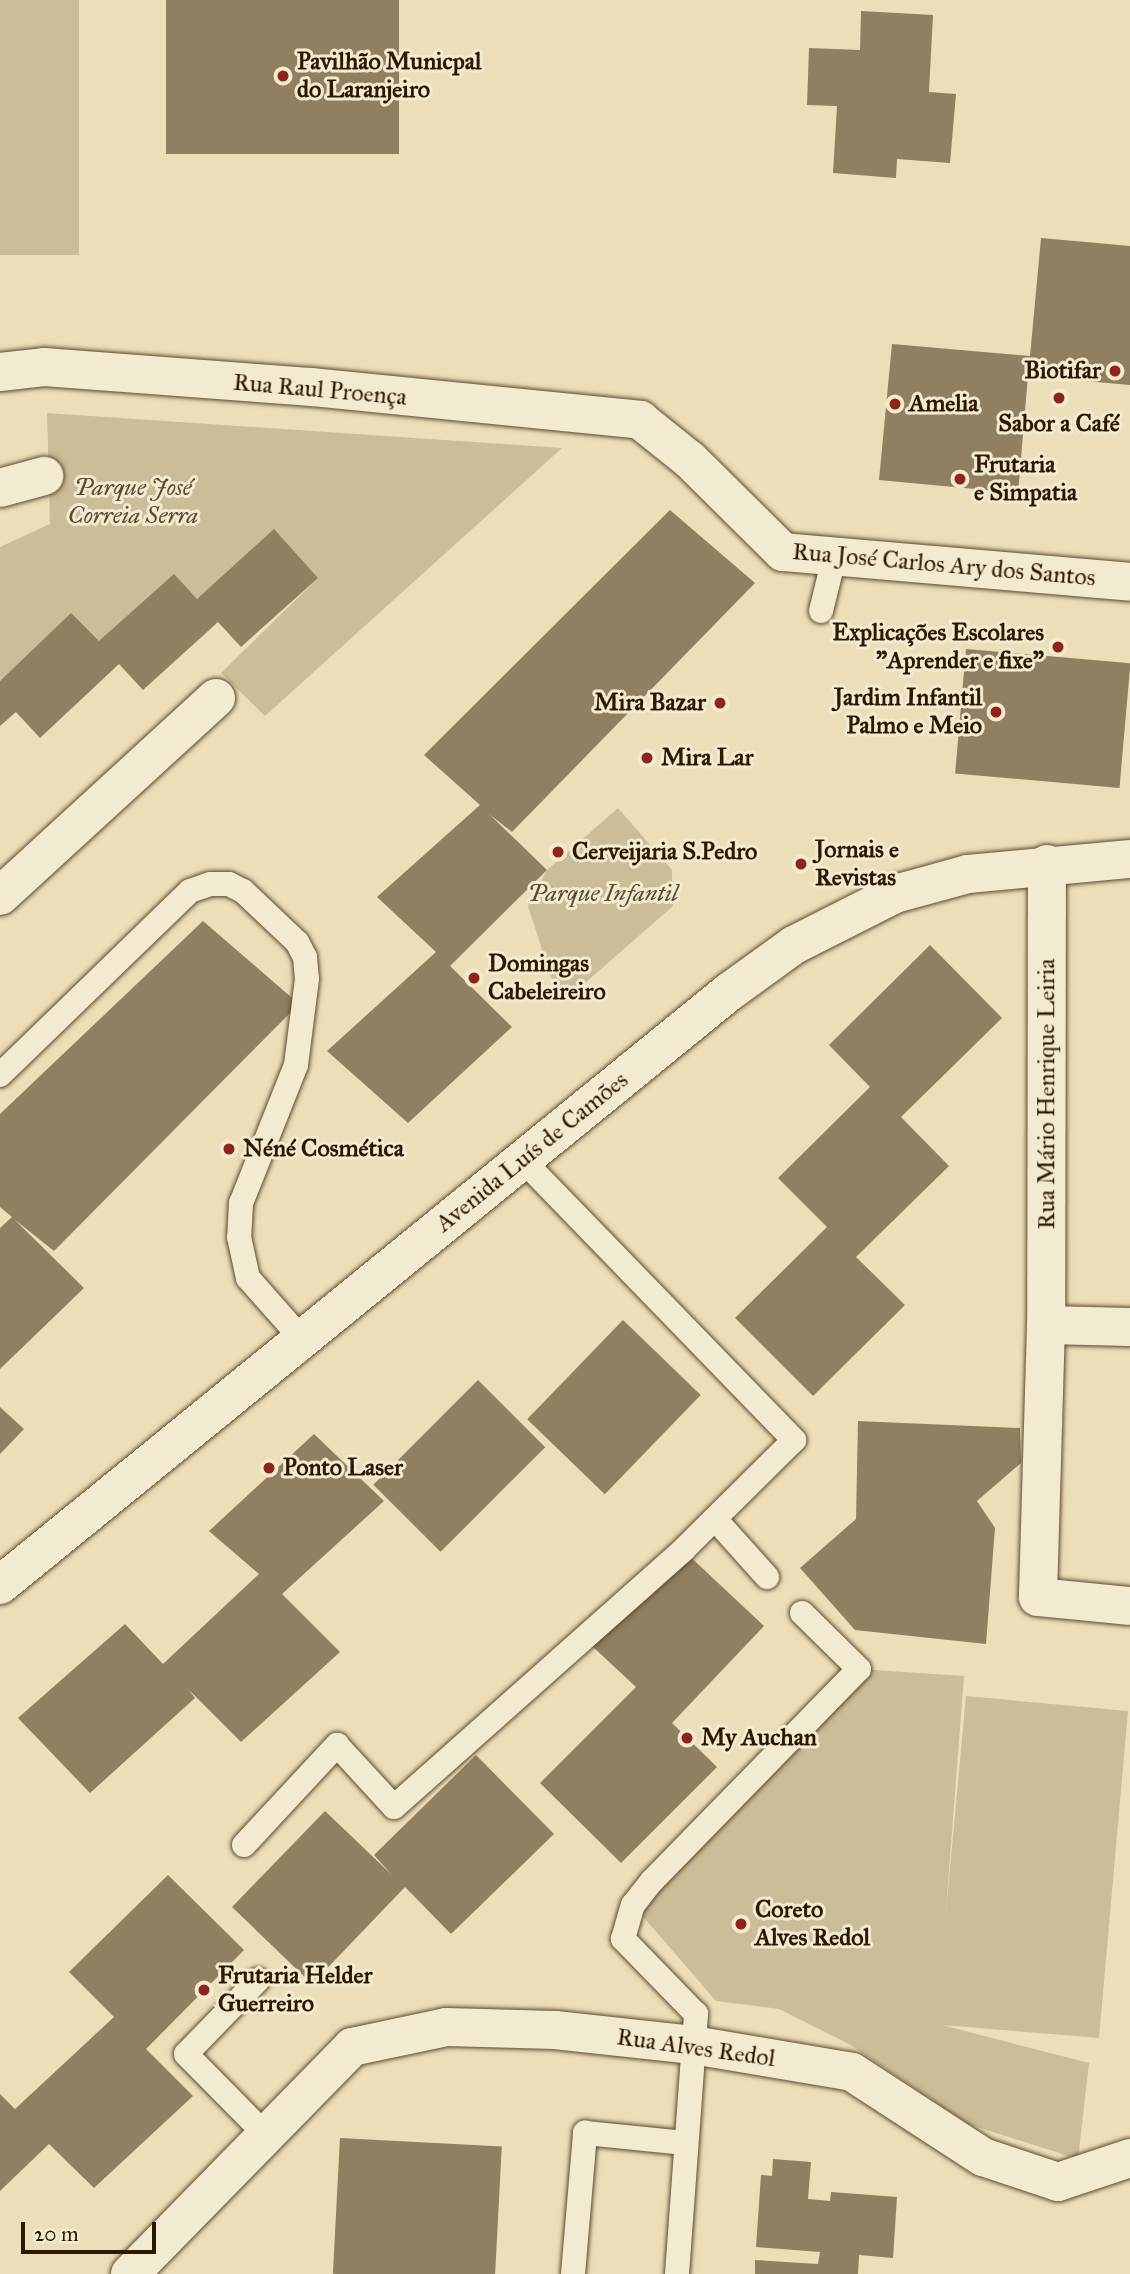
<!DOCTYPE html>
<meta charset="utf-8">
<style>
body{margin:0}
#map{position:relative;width:1130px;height:2274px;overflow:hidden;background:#ebdeb8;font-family:"IM FELL Great Primer",serif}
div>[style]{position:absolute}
.green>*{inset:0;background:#cbbd99;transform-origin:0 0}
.building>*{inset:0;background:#907f60;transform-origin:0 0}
.roads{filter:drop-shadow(0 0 2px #5d4a2e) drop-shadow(0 0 2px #5d4a2e)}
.lane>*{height:24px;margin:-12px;padding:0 12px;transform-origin:12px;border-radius:12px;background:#f2ead1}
.street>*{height:38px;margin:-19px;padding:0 19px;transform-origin:19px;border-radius:19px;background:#f2ead1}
.secondary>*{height:38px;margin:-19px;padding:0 19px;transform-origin:19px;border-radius:19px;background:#f2ead1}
.dots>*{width:19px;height:19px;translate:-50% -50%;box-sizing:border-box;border:4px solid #f2ead1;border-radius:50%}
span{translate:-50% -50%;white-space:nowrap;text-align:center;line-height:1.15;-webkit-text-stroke:6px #f2ead1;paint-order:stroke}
.poi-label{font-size:24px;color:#2e1900;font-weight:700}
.left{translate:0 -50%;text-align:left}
.right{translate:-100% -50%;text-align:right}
.street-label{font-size:24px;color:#2e1900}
.park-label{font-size:24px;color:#5d4a2e;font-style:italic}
.scale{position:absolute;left:21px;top:2222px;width:135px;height:32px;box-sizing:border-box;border:4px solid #2e1900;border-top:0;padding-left:9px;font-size:21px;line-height:24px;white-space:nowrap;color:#2e1900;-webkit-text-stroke:5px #f2ead1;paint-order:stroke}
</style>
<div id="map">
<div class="green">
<div style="left:0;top:0;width:79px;height:255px"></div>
<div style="clip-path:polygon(47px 413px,562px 448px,265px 716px,221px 673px,318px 578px,197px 599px,99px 641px,71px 614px,0 681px,0 547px,50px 524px)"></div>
<div style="clip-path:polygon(618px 808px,672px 870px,673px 906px,569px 997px,551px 977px,528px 906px,547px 870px)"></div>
<div style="clip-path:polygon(859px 1669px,964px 1676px,945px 1922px,966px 1696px,1128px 1711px,1099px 2038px,942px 2025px,1089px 2063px,1078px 2159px,968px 2124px,849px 2044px,779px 2009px,716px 2001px,633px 1905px)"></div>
</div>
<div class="building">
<div style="left:166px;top:0;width:233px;height:154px"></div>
<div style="clip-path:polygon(861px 11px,933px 15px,929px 92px,956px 94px,950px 163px,897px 159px,896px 178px,833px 173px,837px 106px,807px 105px,809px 48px,860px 50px)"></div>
<div style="clip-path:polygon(1041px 238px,1130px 246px,1130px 385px,1028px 376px,1018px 493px,879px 480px,892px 344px,1030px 356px)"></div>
<div style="clip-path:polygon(670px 510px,755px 583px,512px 832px,489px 814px,547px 870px,450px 966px,512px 1027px,408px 1123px,327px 1051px,436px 952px,377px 897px,480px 805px,424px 755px)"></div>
<div style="clip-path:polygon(274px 529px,318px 578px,241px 647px,218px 622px,143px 690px,119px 664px,40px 738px,16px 712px,0 726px,0 681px,71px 613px,99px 641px,174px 574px,197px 599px)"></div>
<div style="left:966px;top:649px;width:165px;height:125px;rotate:5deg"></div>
<div style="clip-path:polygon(203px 921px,299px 1004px,54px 1251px,14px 1219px,84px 1288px,0 1369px,0 1228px,12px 1217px,0 1207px,0 1114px)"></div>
<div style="clip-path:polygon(930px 945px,1002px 1018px,901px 1117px,949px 1166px,856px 1257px,905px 1305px,813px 1396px,735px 1318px,827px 1227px,778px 1178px,870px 1087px,829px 1045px)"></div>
<div style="left:623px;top:1320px;width:108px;height:138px;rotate:44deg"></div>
<div style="left:478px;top:1380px;width:95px;height:148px;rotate:45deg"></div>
<div style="clip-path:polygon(0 1407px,24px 1429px,0 1454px)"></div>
<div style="clip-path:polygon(858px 1421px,1020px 1428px,1021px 1463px,977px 1501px,995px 1528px,986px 1644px,855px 1630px,800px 1568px,856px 1519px)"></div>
<div style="clip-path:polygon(314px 1434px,384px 1501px,282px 1594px,340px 1652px,241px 1742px,189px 1690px,195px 1698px,90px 1793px,18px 1718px,125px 1624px,163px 1664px,259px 1574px,209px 1531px)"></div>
<div style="clip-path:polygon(683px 1550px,764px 1626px,672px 1723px,717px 1767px,621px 1863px,540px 1783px,636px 1687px,592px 1646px)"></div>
<div style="clip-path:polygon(476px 1755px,554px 1834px,451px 1934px,405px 1887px,312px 1984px,232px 1907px,325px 1811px,391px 1874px,374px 1855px)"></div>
<div style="clip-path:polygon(168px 1875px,244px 1950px,146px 2049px,193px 2096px,94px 2188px,49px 2144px,0 2191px,0 2094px,15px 2109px,114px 2017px,69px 1972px)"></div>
<div style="left:340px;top:2138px;width:162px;height:136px;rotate:3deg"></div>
<div style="clip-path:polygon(773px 2159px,811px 2162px,808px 2199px,830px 2201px,831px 2192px,897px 2197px,893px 2258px,859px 2255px,858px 2274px,755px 2274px,755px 2260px,818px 2264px,820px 2252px,756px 2247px,761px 2175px,772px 2176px)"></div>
</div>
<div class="roads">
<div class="lane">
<div style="left:821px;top:611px;width:55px;rotate:-76.2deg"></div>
<div style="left:0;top:1075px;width:264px;rotate:-44.1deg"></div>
<div style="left:190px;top:891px;width:21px;rotate:-19deg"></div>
<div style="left:210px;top:884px;width:19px"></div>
<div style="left:229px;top:884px;width:16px;rotate:27deg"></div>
<div style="left:243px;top:891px;width:74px;rotate:43.4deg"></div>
<div style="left:297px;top:942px;width:17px;rotate:62deg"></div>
<div style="left:305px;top:957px;width:22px;rotate:85deg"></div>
<div style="left:307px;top:979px;width:87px;rotate:97.3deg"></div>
<div style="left:296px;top:1065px;width:149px;rotate:111.7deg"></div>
<div style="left:241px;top:1203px;width:34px;rotate:93deg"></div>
<div style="left:239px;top:1237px;width:42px;rotate:77.6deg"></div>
<div style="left:248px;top:1278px;width:81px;rotate:48.5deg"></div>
<div style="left:715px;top:1519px;width:78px;rotate:48.1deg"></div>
<div style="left:244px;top:1845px;width:137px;rotate:-47.1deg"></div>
<div style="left:337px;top:1745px;width:84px;rotate:47.4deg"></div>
<div style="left:394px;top:1807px;width:387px;rotate:-41.6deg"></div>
<div style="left:683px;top:1550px;width:156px;rotate:-44.7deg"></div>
<div style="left:794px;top:1440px;width:390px;rotate:-134.1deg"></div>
<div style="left:258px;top:1980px;width:103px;rotate:134.2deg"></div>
<div style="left:186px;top:2054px;width:114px;rotate:45.4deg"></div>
<div style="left:573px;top:2274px;width:142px;rotate:-85.1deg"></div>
<div style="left:585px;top:2133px;width:101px;rotate:5.7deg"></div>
<div style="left:677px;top:2274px;width:261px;rotate:-85.8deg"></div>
<div style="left:696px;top:2014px;width:105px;rotate:-134.2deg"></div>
<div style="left:623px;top:1939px;width:35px;rotate:-74deg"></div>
<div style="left:633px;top:1905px;width:31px;rotate:-52deg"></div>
<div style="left:652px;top:1881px;width:296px;rotate:-45.7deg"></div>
<div style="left:859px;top:1669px;width:80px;rotate:-135.5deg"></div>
</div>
<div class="street">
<div style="left:0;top:372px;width:44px;rotate:-6.5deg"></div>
<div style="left:44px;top:367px;width:269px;rotate:4.3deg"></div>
<div style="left:312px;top:387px;width:330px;rotate:5.7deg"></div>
<div style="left:640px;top:420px;width:64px;rotate:38.7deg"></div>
<div style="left:690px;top:460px;width:131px;rotate:44.7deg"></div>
<div style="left:783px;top:552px;width:348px;rotate:4.9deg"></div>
<div style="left:0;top:488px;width:46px;rotate:-15.3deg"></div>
<div style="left:1047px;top:864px;width:461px;rotate:90.1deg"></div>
<div style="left:1046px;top:1325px;width:84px;rotate:1.4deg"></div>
<div style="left:0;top:896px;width:293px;rotate:-42.5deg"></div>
<div style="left:1046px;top:1325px;width:272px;rotate:91.7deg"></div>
<div style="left:1038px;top:1597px;width:92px;rotate:5.6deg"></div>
<div style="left:130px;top:2274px;width:318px;rotate:-45.6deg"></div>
<div style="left:352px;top:2047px;width:96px;rotate:-12deg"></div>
<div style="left:446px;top:2027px;width:109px;rotate:1.6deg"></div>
<div style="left:555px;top:2030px;width:139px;rotate:6.2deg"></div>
<div style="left:693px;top:2045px;width:161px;rotate:9.6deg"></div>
<div style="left:852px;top:2072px;width:156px;rotate:33deg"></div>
<div style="left:983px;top:2157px;width:79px;rotate:18.4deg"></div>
<div style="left:1058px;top:2182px;width:76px;rotate:-18.4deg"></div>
</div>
<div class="secondary">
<div style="left:0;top:1585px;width:940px;rotate:-39.13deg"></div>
<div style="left:729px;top:992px;width:80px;rotate:-35.9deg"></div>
<div style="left:794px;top:945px;width:113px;rotate:-26.8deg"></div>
<div style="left:895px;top:894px;width:76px;rotate:-15.3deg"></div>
<div style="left:968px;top:874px;width:163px;rotate:-5.3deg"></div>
</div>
</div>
<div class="dots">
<div style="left:283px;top:76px;background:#8f2418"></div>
<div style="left:1115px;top:371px;background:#8f2418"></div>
<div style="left:1059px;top:398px;background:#8f2418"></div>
<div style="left:895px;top:404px;background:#8f2418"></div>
<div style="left:960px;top:479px;background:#8f2418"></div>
<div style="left:1058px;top:647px;background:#8f2418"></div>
<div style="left:720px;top:703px;background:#8f2418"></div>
<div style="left:996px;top:712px;background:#8f2418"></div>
<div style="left:647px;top:758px;background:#8f2418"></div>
<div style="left:558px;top:852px;background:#8f2418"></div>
<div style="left:801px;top:864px;background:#8f2418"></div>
<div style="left:474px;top:978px;background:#8f2418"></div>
<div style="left:229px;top:1149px;background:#8f2418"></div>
<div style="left:269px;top:1468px;background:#8f2418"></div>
<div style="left:687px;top:1738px;background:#8f2418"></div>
<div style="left:741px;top:1924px;background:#8f2418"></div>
<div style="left:204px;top:1990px;background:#8f2418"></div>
</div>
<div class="poi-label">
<span class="left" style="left:297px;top:76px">Pavilhão Municpal<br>do Laranjeiro</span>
<span class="right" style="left:1101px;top:371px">Biotifar</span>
<span class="left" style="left:909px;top:404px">Amelia</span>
<span style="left:1059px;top:424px">Sabor a Café</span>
<span class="left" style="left:974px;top:479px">Frutaria<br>e Simpatia</span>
<span class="right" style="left:1044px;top:647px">Explicações Escolares<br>"Aprender e fixe"</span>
<span class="right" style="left:982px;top:712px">Jardim Infantil<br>Palmo e Meio</span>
<span class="right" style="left:706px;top:703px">Mira Bazar</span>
<span class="left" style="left:661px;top:758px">Mira Lar</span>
<span class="left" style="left:815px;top:864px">Jornais e<br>Revistas</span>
<span class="left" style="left:572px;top:852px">Cerveijaria S.Pedro</span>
<span class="left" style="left:488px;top:978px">Domingas<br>Cabeleireiro</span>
<span class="left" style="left:243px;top:1149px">Néné Cosmética</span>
<span class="left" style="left:283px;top:1468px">Ponto Laser</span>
<span class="left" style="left:701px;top:1738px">My Auchan</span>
<span class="left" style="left:755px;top:1924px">Coreto<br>Alves Redol</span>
<span class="left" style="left:218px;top:1990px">Frutaria Helder<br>Guerreiro</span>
</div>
<div class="street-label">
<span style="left:320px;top:390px;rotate:5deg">Rua Raul Proença</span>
<span style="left:944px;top:565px;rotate:5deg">Rua José Carlos Ary dos Santos</span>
<span style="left:1047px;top:1094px;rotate:-90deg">Rua Mário Henrique Leiria</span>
<span style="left:532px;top:1152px;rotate:-39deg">Avenida Luís de Camões</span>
<span style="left:696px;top:2048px;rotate:8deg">Rua Alves Redol</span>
</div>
<div class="park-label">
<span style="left:133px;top:502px">Parque José<br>Correia Serra</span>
<span style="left:603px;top:894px">Parque Infantil</span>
</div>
<div class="scale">20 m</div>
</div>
